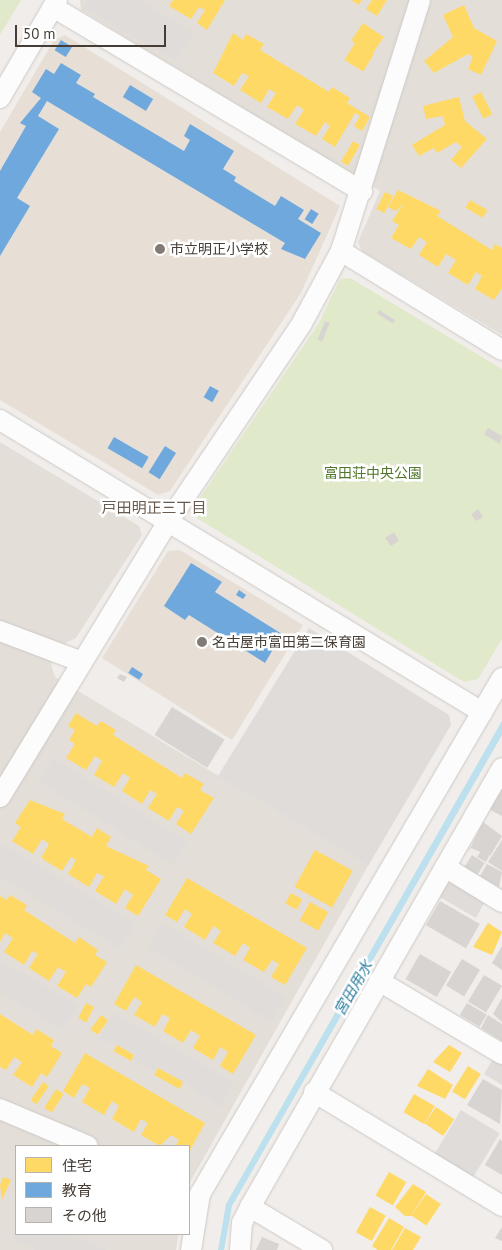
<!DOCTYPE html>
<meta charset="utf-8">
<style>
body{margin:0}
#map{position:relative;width:502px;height:1250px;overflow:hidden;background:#f0edea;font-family:"PT Sans","Noto Sans JP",sans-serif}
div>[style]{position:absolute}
.residential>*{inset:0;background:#e4ded8}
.education>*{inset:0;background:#e7dfd6}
.green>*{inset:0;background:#e1e9cb}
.parking>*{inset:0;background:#dfdcda;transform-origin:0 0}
.water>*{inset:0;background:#bce0ed}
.homes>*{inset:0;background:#ffd966;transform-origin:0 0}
.schools>*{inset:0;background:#6fa8dc;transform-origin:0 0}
.building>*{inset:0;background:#d8d4d1;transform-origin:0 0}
.roads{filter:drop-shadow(0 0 1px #ccc9c6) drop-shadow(0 0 1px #ccc9c6)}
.minor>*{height:20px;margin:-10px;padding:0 10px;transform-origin:10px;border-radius:10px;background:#fdfcfc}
.dots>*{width:14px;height:14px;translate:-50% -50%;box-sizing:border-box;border:2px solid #fff;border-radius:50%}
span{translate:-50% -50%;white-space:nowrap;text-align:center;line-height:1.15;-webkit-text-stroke:5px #fff;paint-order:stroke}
.poi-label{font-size:14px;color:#463e36}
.left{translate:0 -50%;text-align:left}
.park-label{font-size:14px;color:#51762b}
.neighbourhood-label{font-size:15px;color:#685a4e}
.water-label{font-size:15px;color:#307f9f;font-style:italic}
.legend{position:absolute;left:15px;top:1145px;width:175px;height:90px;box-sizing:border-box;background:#fff;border:1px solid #b5b2af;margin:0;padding:6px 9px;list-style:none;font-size:15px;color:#463e36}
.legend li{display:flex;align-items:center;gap:10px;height:25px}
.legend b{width:25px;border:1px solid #b5b2af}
.scale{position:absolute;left:15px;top:25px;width:151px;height:22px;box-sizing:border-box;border:2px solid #463e36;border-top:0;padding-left:6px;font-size:15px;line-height:18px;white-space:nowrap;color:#463e36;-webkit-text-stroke:4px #fff;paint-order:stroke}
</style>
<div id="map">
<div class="residential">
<div style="clip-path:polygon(80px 0,502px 0,502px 335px,362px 251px,358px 242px,380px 191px,81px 10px)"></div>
<div style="clip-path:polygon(0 442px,139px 526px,142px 535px,76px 638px,63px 644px,51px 664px,55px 677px,368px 866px,189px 1184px,189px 1146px,16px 1146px,16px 1234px,178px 1234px,176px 1250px,0 1250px)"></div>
</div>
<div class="education">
<div style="clip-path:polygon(65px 35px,340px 206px,301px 293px,170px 491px,158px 495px,0 400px,0 132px,54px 40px)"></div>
<div style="clip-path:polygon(180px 550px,303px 625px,232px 740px,102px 658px,168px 551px)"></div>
</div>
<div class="green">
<div style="clip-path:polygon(0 0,21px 0,0 35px)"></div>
<div style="clip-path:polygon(350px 278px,502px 369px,502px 639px,478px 679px,464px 682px,197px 518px,195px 505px,319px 323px,340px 279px)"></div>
</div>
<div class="parking">
<div style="clip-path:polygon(87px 0,138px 0,193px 33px,176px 61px,84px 8px)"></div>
<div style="clip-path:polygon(309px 628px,449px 715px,451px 725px,368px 866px,218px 776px)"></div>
<div style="left:53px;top:758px;width:158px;height:27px;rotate:32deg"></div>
<div style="left:4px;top:845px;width:153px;height:29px;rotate:31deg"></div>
<div style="clip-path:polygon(452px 882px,485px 901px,476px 918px,438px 896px,445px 884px)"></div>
<div style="left:162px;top:923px;width:145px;height:28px;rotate:31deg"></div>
<div style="clip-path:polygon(0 960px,78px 1006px,63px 1030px,0 992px)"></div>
<div style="clip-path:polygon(114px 1013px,234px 1083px,220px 1107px,158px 1066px,154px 1071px,133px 1059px,136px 1054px,99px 1038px)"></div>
<div style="clip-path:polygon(493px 1059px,502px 1064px,502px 1085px,484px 1074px)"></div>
<div style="left:461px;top:1110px;width:45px;height:52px;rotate:31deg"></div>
<div style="clip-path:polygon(16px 1232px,70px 1234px,106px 1250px,36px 1250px,13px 1239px)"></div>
</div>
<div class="water">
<div style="clip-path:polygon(502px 721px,502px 735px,232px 1206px,224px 1250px,218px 1250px,226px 1204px)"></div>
</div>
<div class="homes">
<div style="clip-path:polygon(173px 0,225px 0,207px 30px,197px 23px,205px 10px,199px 7px,191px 19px,169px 6px)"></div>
<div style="clip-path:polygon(351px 0,362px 0,359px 5px)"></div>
<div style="clip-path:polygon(372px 0,387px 0,377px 16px,366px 9px)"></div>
<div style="clip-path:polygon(464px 5px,474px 28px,497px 41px,481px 75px,468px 69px,473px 57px,468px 54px,434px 73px,424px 61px,453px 37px,443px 15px)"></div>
<div style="left:363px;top:23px;width:25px;height:21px;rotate:34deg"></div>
<div style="clip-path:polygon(233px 33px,243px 40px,246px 34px,264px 44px,260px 50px,329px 92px,332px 87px,350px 98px,347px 103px,370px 117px,362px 131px,354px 126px,360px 116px,355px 113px,335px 147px,322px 139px,330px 126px,325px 122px,316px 136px,295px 124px,304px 110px,297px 105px,288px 119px,267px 107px,276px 93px,269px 89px,261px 103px,240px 90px,249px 76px,242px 73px,234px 86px,213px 73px)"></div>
<div style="left:355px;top:43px;width:22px;height:20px;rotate:32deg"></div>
<div style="left:481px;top:92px;width:25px;height:10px;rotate:63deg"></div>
<div style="clip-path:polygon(459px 97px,465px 121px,487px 139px,461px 168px,451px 160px,462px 147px,456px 142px,437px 153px,434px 148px,419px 156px,412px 145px,445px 125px,443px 116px,426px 119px,423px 106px)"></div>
<div style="left:353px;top:141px;width:8px;height:24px;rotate:30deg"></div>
<div style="clip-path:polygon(398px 190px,441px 211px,437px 216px,492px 250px,495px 244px,502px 248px,502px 288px,494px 300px,475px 289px,482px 276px,476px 272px,468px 285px,448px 273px,456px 260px,446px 254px,438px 267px,419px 255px,427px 242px,419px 237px,411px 249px,391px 238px,399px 225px,392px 221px,404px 203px,396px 211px,388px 207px)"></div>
<div style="left:385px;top:192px;width:9px;height:19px;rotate:27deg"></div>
<div style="left:470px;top:200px;width:20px;height:9px;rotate:30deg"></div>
<div style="clip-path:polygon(76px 713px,97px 726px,101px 721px,116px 730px,113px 735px,182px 778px,185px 773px,204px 784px,200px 790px,214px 798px,191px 834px,176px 824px,184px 811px,177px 807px,169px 821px,148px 808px,157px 794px,150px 790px,142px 804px,122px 791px,130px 778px,123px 773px,114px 787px,94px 775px,102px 761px,95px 756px,86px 770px,66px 758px,75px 744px,69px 740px,75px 730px,68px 726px)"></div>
<div style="clip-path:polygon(30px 800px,65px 814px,62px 819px,92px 837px,97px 828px,111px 837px,106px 846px,149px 866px,146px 870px,161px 879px,138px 916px,125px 908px,133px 895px,125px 889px,116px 904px,95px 891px,104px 876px,97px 873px,89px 887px,68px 874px,76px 860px,71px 857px,62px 871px,41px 858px,49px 844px,42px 839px,33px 854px,12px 841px,21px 827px,15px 823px)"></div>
<div style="left:315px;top:850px;width:43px;height:42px;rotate:29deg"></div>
<div style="clip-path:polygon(187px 878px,307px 948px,285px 985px,271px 977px,279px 964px,272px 960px,264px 972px,243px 960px,250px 948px,243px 943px,235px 956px,213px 943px,221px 931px,213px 926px,205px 940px,184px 927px,192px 914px,185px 909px,177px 922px,165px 915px)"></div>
<div style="left:291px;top:893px;width:13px;height:12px;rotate:29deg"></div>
<div style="clip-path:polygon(10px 895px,27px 905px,24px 910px,75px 943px,79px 937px,98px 950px,95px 955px,107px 962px,91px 987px,86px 984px,77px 998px,57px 986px,66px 972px,58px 967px,49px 981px,29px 968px,38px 954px,32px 951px,24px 965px,4px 952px,13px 938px,5px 933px,0 942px,0 896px,7px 900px)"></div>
<div style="left:310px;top:902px;width:21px;height:21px;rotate:29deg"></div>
<div style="clip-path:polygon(488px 923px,502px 932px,492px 955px,473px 947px)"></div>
<div style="clip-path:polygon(136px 965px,256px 1035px,233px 1074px,220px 1066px,228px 1052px,220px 1047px,213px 1060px,193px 1048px,200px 1036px,191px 1030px,183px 1043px,163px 1031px,170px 1018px,162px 1014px,155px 1027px,134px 1015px,142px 1002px,134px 997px,126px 1011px,114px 1004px)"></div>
<div style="left:86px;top:1003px;width:9px;height:17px;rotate:27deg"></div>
<div style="clip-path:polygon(0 1014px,33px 1035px,36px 1029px,54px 1040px,51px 1046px,62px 1053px,47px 1077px,41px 1073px,32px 1087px,13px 1075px,22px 1062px,14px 1057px,6px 1070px,0 1067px)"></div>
<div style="left:101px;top:1015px;width:9px;height:18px;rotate:36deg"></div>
<div style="left:117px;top:1045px;width:20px;height:7px;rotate:30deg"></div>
<div style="clip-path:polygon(449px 1045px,462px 1053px,450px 1072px,433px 1062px)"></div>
<div style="clip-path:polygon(85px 1053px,205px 1123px,189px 1152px,189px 1146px,175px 1146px,179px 1140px,171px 1135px,160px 1146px,141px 1135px,148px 1123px,141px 1119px,134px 1132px,112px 1119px,119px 1106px,112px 1101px,104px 1115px,82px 1102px,90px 1088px,82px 1084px,74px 1098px,63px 1091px)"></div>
<div style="left:468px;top:1066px;width:15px;height:30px;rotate:32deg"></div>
<div style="left:158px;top:1068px;width:29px;height:8px;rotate:29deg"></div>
<div style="clip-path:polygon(428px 1069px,453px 1085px,445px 1099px,417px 1086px)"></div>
<div style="left:43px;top:1082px;width:7px;height:22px;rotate:34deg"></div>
<div style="left:56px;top:1089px;width:9px;height:22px;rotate:32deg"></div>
<div style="left:414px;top:1094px;width:24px;height:21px;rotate:30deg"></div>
<div style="left:436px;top:1107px;width:22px;height:20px;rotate:34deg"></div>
<div style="left:389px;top:1172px;width:20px;height:27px;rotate:30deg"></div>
<div style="clip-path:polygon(3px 1177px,11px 1180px,2px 1200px,0 1185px)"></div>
<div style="clip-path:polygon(413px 1184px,426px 1192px,411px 1216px,405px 1216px,395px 1207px)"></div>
<div style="left:426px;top:1194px;width:18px;height:26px;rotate:34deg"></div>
<div style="left:370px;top:1207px;width:18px;height:29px;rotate:29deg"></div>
<div style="clip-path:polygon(389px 1218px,404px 1227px,391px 1250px,378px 1250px,372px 1246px)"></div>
<div style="clip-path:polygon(405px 1228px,421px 1237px,413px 1250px,392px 1250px)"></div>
</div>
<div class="schools">
<div style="left:61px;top:40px;width:13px;height:12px;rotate:32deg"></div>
<div style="clip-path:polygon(61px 63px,81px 75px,76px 83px,95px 94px,93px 97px,184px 151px,190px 140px,184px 136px,190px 124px,234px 151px,223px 169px,236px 177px,234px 181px,275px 206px,281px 196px,304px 210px,298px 219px,321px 233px,305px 259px,281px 249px,285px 243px,47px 101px,38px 116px,59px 129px,17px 198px,30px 206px,0 256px,0 171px,26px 126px,20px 123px,41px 98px,32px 92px,46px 69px,54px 74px)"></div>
<div style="left:130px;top:85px;width:27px;height:14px;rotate:31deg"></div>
<div style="left:311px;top:209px;width:9px;height:12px;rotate:32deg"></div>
<div style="left:210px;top:386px;width:10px;height:13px;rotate:29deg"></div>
<div style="left:114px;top:437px;width:40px;height:13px;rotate:30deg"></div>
<div style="left:165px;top:446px;width:13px;height:31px;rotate:32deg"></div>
<div style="clip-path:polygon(191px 563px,222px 582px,215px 592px,282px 634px,265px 663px,189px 615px,185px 620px,164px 606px)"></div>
<div style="clip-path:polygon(239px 590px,246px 595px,243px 599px,236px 595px)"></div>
<div style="left:132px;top:667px;width:13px;height:7px;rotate:32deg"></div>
</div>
<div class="building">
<div style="left:379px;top:310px;width:19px;height:4px;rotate:32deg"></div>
<div style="left:325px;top:321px;width:5px;height:20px;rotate:22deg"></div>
<div style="clip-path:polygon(488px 428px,502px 436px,500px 444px,484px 434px)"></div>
<div style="clip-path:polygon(478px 509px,483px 517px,476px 521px,471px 514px)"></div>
<div style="clip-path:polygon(394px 532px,399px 541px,391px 546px,385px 538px)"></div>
<div style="clip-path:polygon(120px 674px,127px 677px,124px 682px,117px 678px)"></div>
<div style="left:172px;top:707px;width:62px;height:33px;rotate:32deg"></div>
<div style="clip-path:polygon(498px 788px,502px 790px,502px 816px,487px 808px)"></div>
<div style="clip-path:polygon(483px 822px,502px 836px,490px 856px,471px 848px,468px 853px)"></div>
<div style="clip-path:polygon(502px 840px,502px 871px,488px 862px)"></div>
<div style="clip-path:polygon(481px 851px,489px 856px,486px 862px,477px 857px)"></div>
<div style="left:472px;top:855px;width:15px;height:14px;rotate:32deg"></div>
<div style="clip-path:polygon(487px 864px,502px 872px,499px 887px,480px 876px)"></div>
<div style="left:440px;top:901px;width:46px;height:28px;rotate:30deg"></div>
<div style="clip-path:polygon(502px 946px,502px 970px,492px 963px)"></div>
<div style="left:420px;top:954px;width:36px;height:29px;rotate:30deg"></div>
<div style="left:462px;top:959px;width:21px;height:31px;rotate:31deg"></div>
<div style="left:484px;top:975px;width:21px;height:31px;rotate:31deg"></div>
<div style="clip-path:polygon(502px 998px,502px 1022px,493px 1014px)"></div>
<div style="left:467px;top:1003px;width:23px;height:14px;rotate:31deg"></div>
<div style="clip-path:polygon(488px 1015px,502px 1024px,502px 1041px,481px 1028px)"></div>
<div style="clip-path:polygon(483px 1079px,502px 1090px,500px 1124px,467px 1105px)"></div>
<div style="clip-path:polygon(500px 1139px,502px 1141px,502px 1175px,485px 1165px)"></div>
<div style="clip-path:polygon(502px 1227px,502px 1241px,495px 1238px)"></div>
<div style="clip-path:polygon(262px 1237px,279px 1244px,277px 1250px,256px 1250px)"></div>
</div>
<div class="roads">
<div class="minor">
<div style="left:53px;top:7px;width:360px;rotate:30.8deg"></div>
<div style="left:0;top:98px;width:113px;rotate:-59.8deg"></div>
<div style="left:341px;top:251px;width:189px;rotate:31.6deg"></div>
<div style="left:0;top:420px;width:564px;rotate:31.21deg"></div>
<div style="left:0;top:631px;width:88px;rotate:20.7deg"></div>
<div style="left:0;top:797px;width:322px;rotate:-58.6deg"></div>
<div style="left:168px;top:522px;width:240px;rotate:-56deg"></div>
<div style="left:302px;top:323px;width:82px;rotate:-61.6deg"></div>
<div style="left:341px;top:251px;width:263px;rotate:-72.5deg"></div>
<div style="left:445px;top:867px;width:67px;rotate:31.6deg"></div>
<div style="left:379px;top:981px;width:143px;rotate:30.7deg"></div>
<div style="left:314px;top:1092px;width:220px;rotate:31.2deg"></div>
<div style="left:0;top:1109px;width:95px;rotate:22.8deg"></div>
<div style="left:250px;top:1207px;width:84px;rotate:30.8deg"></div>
<div style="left:191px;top:1250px;width:57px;rotate:-80.9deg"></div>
<div style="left:200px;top:1194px;width:598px;rotate:-59.66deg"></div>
<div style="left:240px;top:1250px;width:27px;rotate:-86deg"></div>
<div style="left:242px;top:1223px;width:18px;rotate:-63deg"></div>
<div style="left:250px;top:1207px;width:506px;rotate:-60.14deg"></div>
</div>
</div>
<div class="dots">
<div style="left:160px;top:249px;background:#827b75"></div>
<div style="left:202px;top:642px;background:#827b75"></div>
</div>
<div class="poi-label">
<span class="left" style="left:170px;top:249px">市立明正小学校</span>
<span class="left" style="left:212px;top:642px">名古屋市富田第二保育園</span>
</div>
<div class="park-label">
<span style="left:373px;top:473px">富田荘中央公園</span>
</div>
<div class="neighbourhood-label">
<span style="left:154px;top:508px">戸田明正三丁目</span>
</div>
<div class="water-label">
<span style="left:353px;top:988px;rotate:-60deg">宮田用水</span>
</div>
<ul class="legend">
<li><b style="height:14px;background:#ffd966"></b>住宅</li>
<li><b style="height:14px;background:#6fa8dc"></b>教育</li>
<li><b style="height:14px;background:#d8d4d1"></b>その他</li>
</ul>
<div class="scale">50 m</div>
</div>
